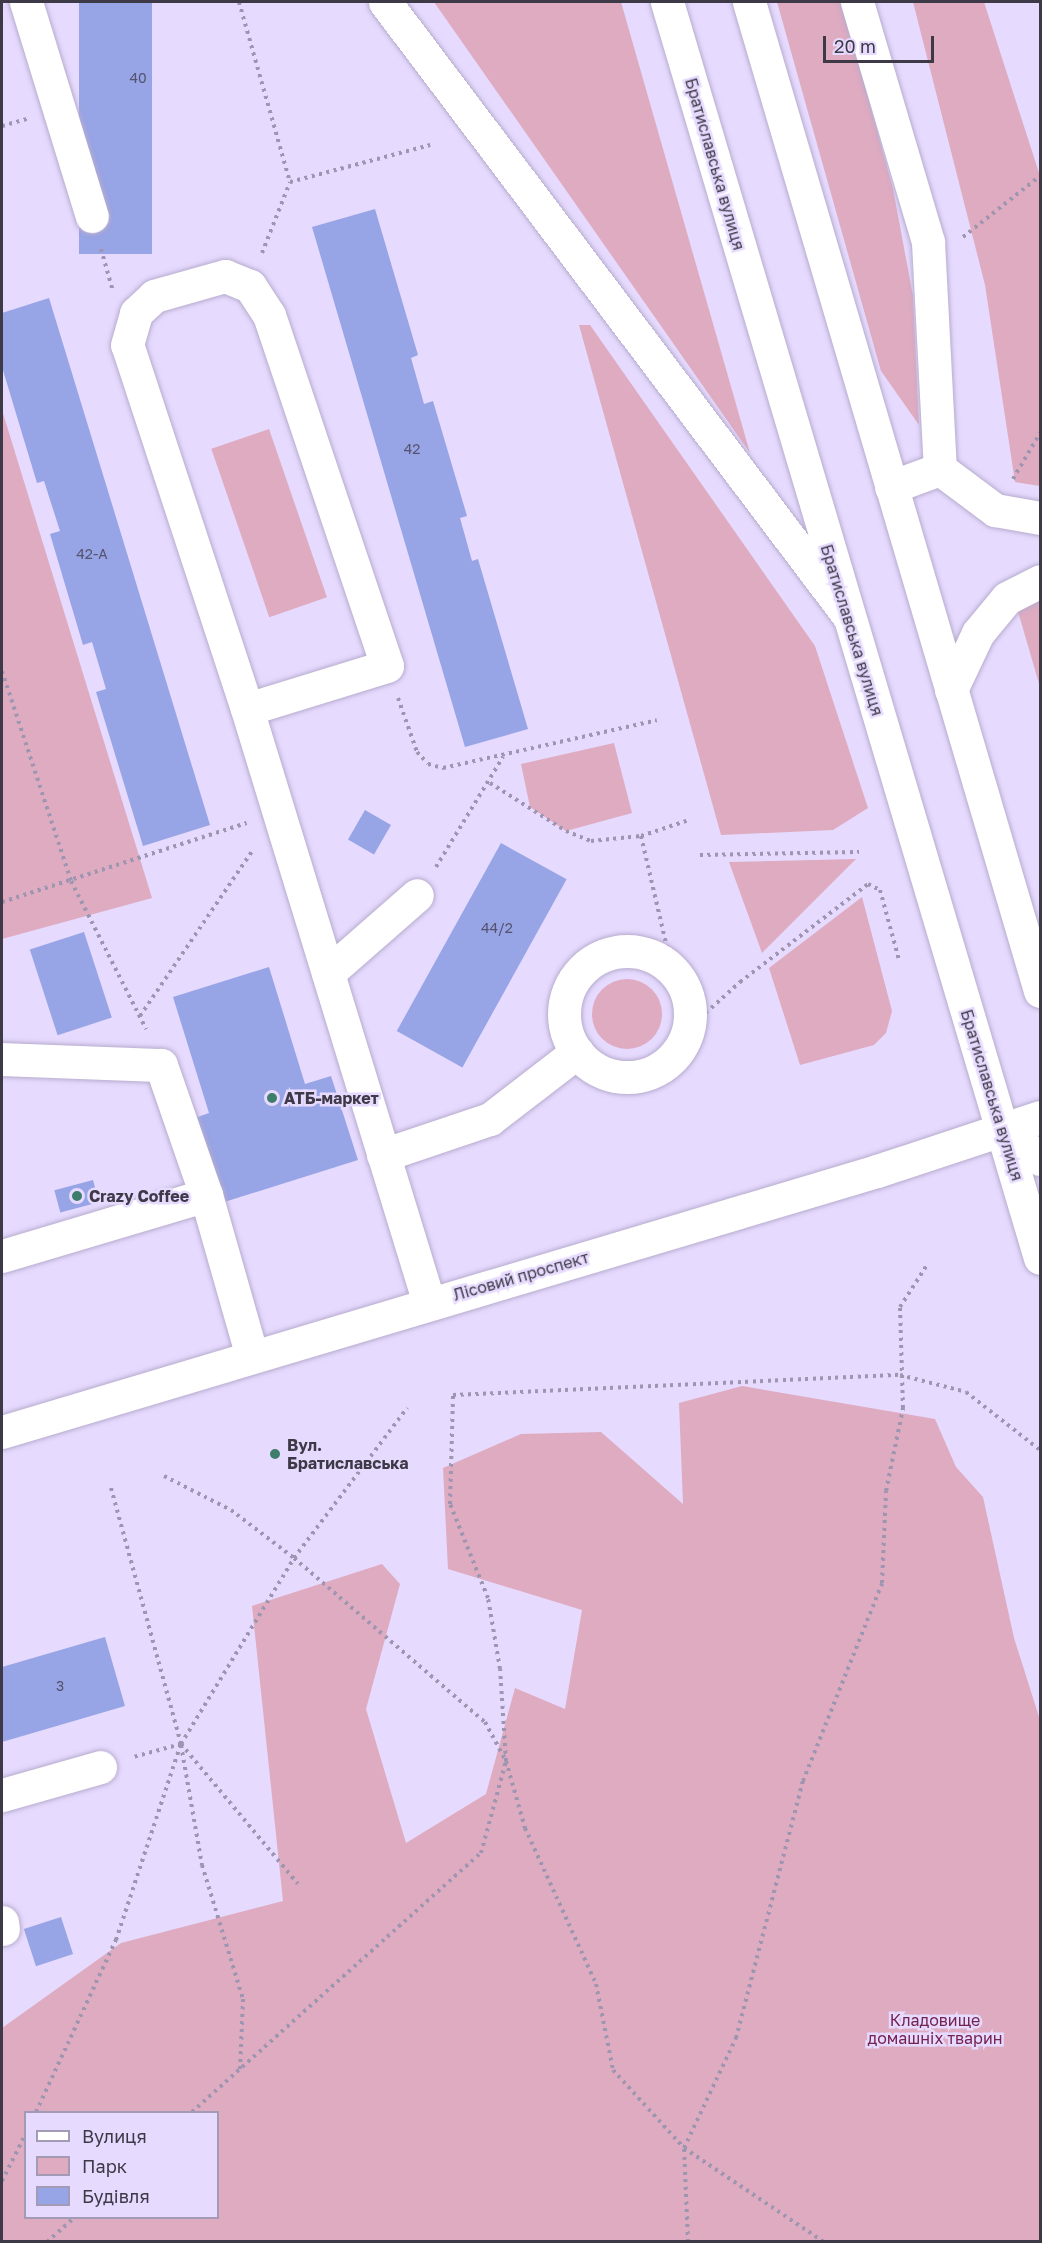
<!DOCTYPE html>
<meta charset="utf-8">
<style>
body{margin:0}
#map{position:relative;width:1042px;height:2243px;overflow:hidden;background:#e6dafe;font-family:"Golos Text",sans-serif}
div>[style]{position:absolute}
.green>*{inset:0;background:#deabc1;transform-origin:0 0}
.round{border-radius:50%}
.building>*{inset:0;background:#97a4e5;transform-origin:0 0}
.path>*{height:4px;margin-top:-2px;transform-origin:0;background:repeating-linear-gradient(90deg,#9e95b0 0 3px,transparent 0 7.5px)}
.roads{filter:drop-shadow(0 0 2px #b7acce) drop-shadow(0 0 2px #b7acce)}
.minor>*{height:33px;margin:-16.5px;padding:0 16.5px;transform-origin:16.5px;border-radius:16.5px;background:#fff}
.minor>.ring{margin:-16.5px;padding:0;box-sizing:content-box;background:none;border:33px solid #fff;border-radius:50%}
.major>*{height:33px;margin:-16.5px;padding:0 16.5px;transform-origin:16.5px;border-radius:16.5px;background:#fff}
.dots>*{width:16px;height:16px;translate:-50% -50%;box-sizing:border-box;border:3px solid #e6dafe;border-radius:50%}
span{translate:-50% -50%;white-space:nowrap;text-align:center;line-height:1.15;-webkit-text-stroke:5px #e6dafe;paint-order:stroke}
.number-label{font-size:14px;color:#54546e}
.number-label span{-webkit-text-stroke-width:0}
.street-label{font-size:16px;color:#3e3947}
.poi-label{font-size:16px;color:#3e3947;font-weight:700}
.left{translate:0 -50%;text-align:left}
.park-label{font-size:16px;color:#75224f}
.frame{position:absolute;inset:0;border:3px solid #3e3947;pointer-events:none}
.legend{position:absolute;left:24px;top:2111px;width:195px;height:108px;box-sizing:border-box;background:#e6dafe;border:2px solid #a39ab5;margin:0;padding:8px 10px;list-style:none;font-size:18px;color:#3e3947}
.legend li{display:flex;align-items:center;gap:12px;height:30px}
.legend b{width:30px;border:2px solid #a39ab5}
.scale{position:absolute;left:823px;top:36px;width:111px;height:27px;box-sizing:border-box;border:3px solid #3e3947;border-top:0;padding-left:8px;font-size:18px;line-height:21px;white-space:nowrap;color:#3e3947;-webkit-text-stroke:4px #e6dafe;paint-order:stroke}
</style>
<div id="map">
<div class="green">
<div style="clip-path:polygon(434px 2px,621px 2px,750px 453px)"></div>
<div style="clip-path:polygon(777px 2px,842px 2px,893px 189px,913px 296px,919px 425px,881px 371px)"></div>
<div style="clip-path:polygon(913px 2px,984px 2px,1040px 176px,1040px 486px,1015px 482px,985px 285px)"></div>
<div style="clip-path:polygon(579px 325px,590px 325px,815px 646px,868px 808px,833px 830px,721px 835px)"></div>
<div style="clip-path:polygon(2px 410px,152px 898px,2px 939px)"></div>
<div style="left:269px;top:429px;width:178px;height:61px;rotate:71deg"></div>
<div style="clip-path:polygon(1040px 593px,1040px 687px,1017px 608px)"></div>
<div style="clip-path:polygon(614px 743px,632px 813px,566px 831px,530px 807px,521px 764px)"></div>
<div style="clip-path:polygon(856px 859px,762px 953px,729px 862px)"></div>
<div style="clip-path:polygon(862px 897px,892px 1011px,886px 1033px,874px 1045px,800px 1065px,769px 968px)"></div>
<div class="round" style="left:592px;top:979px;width:70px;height:70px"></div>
<div style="clip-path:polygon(evenodd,742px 1386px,935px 1419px,956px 1467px,983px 1497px,1014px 1638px,1040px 1720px,1040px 2241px,2px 2241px,2px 2028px,121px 1943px,283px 1901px,252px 1606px,382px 1564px,400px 1584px,366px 1709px,406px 1843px,486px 1794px,515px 1688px,565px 1709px,582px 1610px,448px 1569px,443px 1468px,521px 1434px,601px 1432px,683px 1504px,679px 1403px,742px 1386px,218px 2112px,218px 2218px,26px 2218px,26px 2112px,218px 2112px)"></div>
</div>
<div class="building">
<div style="left:79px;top:2px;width:73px;height:252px"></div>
<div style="clip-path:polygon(375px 209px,418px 355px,411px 358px,424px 404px,433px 401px,467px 516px,460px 518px,472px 561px,478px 559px,528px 729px,465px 747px,312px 227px)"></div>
<div style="clip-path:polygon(49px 298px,210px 825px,143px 846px,96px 692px,106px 689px,92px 642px,83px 645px,50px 534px,60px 531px,44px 481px,37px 483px,2px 367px,2px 313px)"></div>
<div style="left:365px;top:810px;width:30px;height:34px;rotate:30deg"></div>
<div style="left:501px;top:843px;width:75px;height:215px;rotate:29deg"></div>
<div style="left:84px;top:932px;width:90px;height:57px;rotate:72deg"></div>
<div style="clip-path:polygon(269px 967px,305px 1084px,331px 1076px,358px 1160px,218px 1204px,192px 1119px,209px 1113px,173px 997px)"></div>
<div style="left:93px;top:1180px;width:23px;height:40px;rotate:75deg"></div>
<div style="clip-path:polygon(105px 1637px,125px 1706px,2px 1742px,2px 1667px)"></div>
<div style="left:61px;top:1917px;width:39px;height:39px;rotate:72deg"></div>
</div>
<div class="path">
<div style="left:239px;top:2px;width:187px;rotate:74.2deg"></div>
<div style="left:2px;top:126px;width:26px;rotate:-16deg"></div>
<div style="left:963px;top:237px;width:98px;rotate:-38.4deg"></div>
<div style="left:101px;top:249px;width:41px;rotate:74.2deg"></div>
<div style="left:262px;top:253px;width:76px;rotate:-68.5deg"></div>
<div style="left:290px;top:182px;width:145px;rotate:-14.8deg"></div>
<div style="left:1013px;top:479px;width:53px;rotate:-59.6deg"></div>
<div style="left:2px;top:671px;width:221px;rotate:71.8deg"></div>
<div style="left:71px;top:881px;width:166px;rotate:63.1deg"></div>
<div style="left:398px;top:698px;width:57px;rotate:70.6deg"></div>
<div style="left:417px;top:752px;width:16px;rotate:47deg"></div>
<div style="left:428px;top:764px;width:16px;rotate:15deg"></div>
<div style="left:443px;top:768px;width:219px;rotate:-12.6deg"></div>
<div style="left:490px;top:783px;width:90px;rotate:32.3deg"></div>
<div style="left:566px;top:831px;width:27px;rotate:22deg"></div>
<div style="left:591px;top:841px;width:50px;rotate:-5.7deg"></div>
<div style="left:641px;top:836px;width:51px;rotate:-18.4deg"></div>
<div style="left:641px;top:836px;width:137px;rotate:76.9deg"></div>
<div style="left:700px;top:855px;width:159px;rotate:-1.1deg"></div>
<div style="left:436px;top:867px;width:129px;rotate:-58.7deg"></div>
<div style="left:2px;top:902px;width:257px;rotate:-17.9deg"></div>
<div style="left:140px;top:1016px;width:201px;rotate:-55.8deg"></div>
<div style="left:689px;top:1028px;width:69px;rotate:-42deg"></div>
<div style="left:740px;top:982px;width:161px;rotate:-37.4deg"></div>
<div style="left:868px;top:884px;width:13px;rotate:27deg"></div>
<div style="left:880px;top:890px;width:73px;rotate:74.8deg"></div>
<div style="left:164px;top:1476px;width:75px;rotate:26.9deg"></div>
<div style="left:231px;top:1510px;width:79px;rotate:37.3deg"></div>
<div style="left:294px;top:1558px;width:252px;rotate:40.7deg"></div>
<div style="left:485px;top:1722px;width:44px;rotate:61.7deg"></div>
<div style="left:506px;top:1761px;width:70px;rotate:74.2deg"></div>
<div style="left:525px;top:1828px;width:171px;rotate:65.5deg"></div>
<div style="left:596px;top:1984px;width:88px;rotate:78.8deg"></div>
<div style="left:613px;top:2070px;width:105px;rotate:47.7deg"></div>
<div style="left:684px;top:2148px;width:169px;rotate:33.9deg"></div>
<div style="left:111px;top:1488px;width:265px;rotate:74.7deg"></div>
<div style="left:181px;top:1744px;width:50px;rotate:164.8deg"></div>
<div style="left:181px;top:1744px;width:182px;rotate:50.1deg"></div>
<div style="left:181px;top:1745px;width:122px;rotate:80.1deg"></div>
<div style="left:202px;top:1865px;width:140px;rotate:73deg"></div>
<div style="left:243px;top:1999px;width:71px;rotate:92.4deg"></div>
<div style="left:36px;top:2112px;width:190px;rotate:-65.1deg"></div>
<div style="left:116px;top:1940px;width:206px;rotate:-71.7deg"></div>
<div style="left:181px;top:1744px;width:218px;rotate:-58.7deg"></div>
<div style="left:294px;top:1558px;width:188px;rotate:-53deg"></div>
<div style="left:192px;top:2112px;width:388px;rotate:-41.9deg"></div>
<div style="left:481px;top:1853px;width:95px;rotate:-74.8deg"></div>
<div style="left:506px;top:1761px;width:92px;rotate:-93.7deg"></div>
<div style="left:500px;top:1669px;width:72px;rotate:-99.6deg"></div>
<div style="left:488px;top:1598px;width:101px;rotate:-112deg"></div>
<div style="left:450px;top:1504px;width:109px;rotate:-88.4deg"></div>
<div style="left:453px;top:1395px;width:447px;rotate:-2.6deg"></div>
<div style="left:900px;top:1375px;width:68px;rotate:14.4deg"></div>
<div style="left:966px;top:1392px;width:94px;rotate:38.1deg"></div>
<div style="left:2px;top:2181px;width:54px;rotate:-63.4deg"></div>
<div style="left:47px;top:2242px;width:36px;rotate:-42deg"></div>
<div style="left:688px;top:2242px;width:94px;rotate:-92.4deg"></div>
<div style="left:684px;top:2148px;width:122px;rotate:-64.7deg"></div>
<div style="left:736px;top:2038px;width:266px;rotate:-75.4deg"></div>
<div style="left:803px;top:1781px;width:213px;rotate:-68.2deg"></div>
<div style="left:882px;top:1583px;width:92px;rotate:-87.5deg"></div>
<div style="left:886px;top:1491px;width:85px;rotate:-78.4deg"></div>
<div style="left:903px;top:1408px;width:101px;rotate:-91.7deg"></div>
<div style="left:900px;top:1307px;width:50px;rotate:-57.3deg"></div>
</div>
<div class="roads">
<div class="minor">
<div style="left:26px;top:2px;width:224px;rotate:72.9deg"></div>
<div style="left:385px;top:2px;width:767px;rotate:52.95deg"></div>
<div style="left:857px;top:2px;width:250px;rotate:73.5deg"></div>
<div style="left:928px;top:242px;width:227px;rotate:87deg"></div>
<div style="left:940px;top:469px;width:69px;rotate:36.7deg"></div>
<div style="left:995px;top:510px;width:46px;rotate:10.1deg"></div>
<div style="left:225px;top:276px;width:27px;rotate:22deg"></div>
<div style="left:250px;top:286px;width:35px;rotate:57deg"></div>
<div style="left:269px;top:315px;width:370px;rotate:71.4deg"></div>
<div style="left:387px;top:666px;width:146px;rotate:162.9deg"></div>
<div style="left:247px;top:709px;width:383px;rotate:-108.2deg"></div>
<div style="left:127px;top:345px;width:33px;rotate:-74deg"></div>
<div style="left:136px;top:313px;width:25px;rotate:-43deg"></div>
<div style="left:154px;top:296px;width:74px;rotate:-15.7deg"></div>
<div style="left:891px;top:487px;width:52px;rotate:-20.2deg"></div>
<div style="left:951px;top:690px;width:63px;rotate:-64.7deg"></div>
<div style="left:978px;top:633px;width:45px;rotate:-50.4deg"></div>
<div style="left:1007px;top:598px;width:37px;rotate:-27deg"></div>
<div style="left:247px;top:709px;width:621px;rotate:72.97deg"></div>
<div class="ring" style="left:564px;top:951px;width:93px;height:93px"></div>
<div style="left:328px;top:973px;width:118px;rotate:-41.2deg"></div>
<div style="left:2px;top:1059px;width:159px;rotate:2.2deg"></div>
<div style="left:161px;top:1065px;width:138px;rotate:70.9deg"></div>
<div style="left:206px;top:1195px;width:167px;rotate:74.1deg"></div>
<div style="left:1003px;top:1129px;width:48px;rotate:39deg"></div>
<div style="left:383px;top:1155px;width:113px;rotate:-18.6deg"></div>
<div style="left:490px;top:1119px;width:110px;rotate:-37.6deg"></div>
<div style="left:2px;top:1256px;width:213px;rotate:-16.6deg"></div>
<div style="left:2px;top:1432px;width:913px;rotate:-16.61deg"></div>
<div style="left:877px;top:1171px;width:172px;rotate:-18.3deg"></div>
<div style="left:2px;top:1795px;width:102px;rotate:-15.9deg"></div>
<div style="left:2px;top:1922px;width:7px;rotate:82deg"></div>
</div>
<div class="major">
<div style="left:667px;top:2px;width:1310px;rotate:73.46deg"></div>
<div style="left:749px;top:2px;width:1031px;rotate:73.6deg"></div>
</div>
</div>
<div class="dots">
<div style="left:272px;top:1098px;background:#3d7d6c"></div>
<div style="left:77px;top:1196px;background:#3d7d6c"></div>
<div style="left:275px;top:1454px;background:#3d7d6c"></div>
</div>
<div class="number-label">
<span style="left:138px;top:78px">40</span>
<span style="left:412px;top:449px">42</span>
<span style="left:92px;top:554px">42-А</span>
<span style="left:497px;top:928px">44/2</span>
<span style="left:60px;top:1686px">3</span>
</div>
<div class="street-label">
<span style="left:715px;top:164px;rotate:74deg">Братиславська вулиця</span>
<span style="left:852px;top:630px;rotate:73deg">Братиславська вулиця</span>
<span style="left:992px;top:1095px;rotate:73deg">Братиславська вулиця</span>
<span style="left:521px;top:1276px;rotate:-16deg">Лісовий проспект</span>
</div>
<div class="poi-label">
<span class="left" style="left:284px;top:1098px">АТБ-маркет</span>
<span class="left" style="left:89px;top:1196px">Crazy Coffee</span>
<span class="left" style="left:287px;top:1454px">Вул.<br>Братиславська</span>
</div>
<div class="park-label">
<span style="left:935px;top:2029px">Кладовище<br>домашніх тварин</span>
</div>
<div class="frame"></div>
<ul class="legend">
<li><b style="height:8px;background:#fff"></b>Вулиця</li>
<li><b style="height:16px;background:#deabc1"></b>Парк</li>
<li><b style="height:16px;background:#97a4e5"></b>Будівля</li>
</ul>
<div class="scale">20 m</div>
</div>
